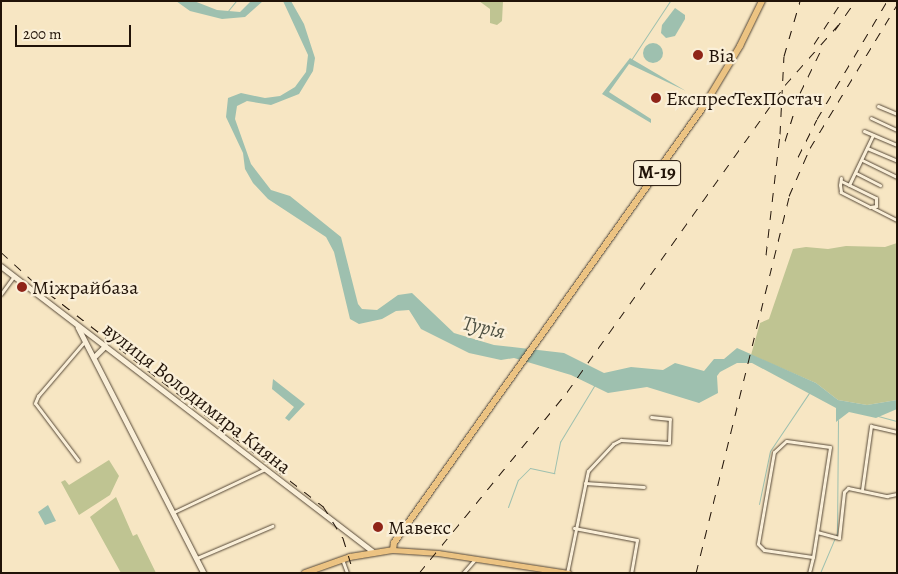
<!DOCTYPE html>
<meta charset="utf-8">
<style>
body{margin:0}
#map{position:relative;width:898px;height:574px;overflow:hidden;background:#f7e6c3;font-family:Alegreya,serif}
div>[style]{position:absolute}
.green>*{inset:0;background:#bfc492}
.water>*{inset:0;background:#9ec0af}
.round{border-radius:50%}
.stream>*{height:1px;margin:-0.5px;padding:0 0.5px;transform-origin:0.5px;border-radius:0.5px;background:#9ec0af}
.roads{filter:drop-shadow(0 0 1px #564837) drop-shadow(0 0 1px #564837)}
.minor>*{height:3px;margin:-1.5px;padding:0 1.5px;transform-origin:1.5px;border-radius:1.5px;background:#faefd8}
.secondary>*{height:4.5px;margin:-2.25px;padding:0 2.25px;transform-origin:2.25px;border-radius:2.25px;background:#faefd8}
.primary>*{height:5px;margin:-2.5px;padding:0 2.5px;transform-origin:2.5px;border-radius:2.5px;background:#ecc382}
.trunk>*{height:5.5px;margin:-2.75px;padding:0 2.75px;transform-origin:2.75px;border-radius:2.75px;background:#ecc382}
.rail>*{height:1px;margin-top:-0.5px;transform-origin:0;background:repeating-linear-gradient(90deg,#211308 0 9px,transparent 0 18px)}
.dots>*{width:14px;height:14px;translate:-50% -50%;box-sizing:border-box;border:2px solid #faefd8;border-radius:50%}
span{translate:-50% -50%;white-space:nowrap;text-align:center;line-height:1.15;-webkit-text-stroke:4.5px #faefd8;paint-order:stroke}
.shield-label span{padding:1px 4px;background:#faefd8;border:1px solid;border-radius:4px;-webkit-text-stroke-width:0}
.shield-label{font-size:19px;color:#211308;font-weight:700}
.poi-label{font-size:20px;color:#211308}
.left{translate:0 -50%;text-align:left}
.street-label{font-size:20px;color:#211308}
.water-label{font-size:21px;color:#4d5042;font-style:italic}
.frame{position:absolute;inset:0;border:2px solid #211308;pointer-events:none}
.scale{position:absolute;left:15px;top:25px;width:116px;height:22px;box-sizing:border-box;border:2px solid #211308;border-top:0;padding-left:6px;font-size:15px;line-height:18px;white-space:nowrap;color:#211308;-webkit-text-stroke:4px #faefd8;paint-order:stroke}
</style>
<div id="map">
<div class="green">
<div style="clip-path:polygon(479px 1px,503px 1px,502px 21px,497px 25px,490px 23px,490px 9px)"></div>
<div style="clip-path:polygon(897px 243px,897px 400px,867px 405px,838px 400px,816px 383px,751px 355px,760px 323px,769px 319px,793px 249px,806px 247px,828px 249px,846px 246px,885px 247px)"></div>
<div style="clip-path:polygon(109px 460px,119px 476px,110px 495px,79px 515px,61px 482px,65px 480px,69px 485px)"></div>
<div style="clip-path:polygon(116px 497px,133px 536px,137px 534px,156px 573px,121px 573px,90px 517px)"></div>
</div>
<div class="water">
<div style="clip-path:polygon(176px 1px,194px 1px,217px 10px,240px 12px,251px 1px,263px 1px,245px 17px,222px 19px,190px 11px)"></div>
<div style="clip-path:polygon(283px 1px,291px 1px,304px 24px,315px 58px,313px 71px,299px 94px,271px 105px,247px 101px,237px 106px,235px 119px,251px 164px,271px 190px,290px 196px,341px 237px,358px 304px,362px 309px,377px 310px,398px 295px,412px 293px,454px 333px,494px 345px,564px 353px,604px 373px,631px 367px,663px 370px,675px 363px,704px 371px,714px 359px,724px 359px,737px 348px,816px 383px,838px 400px,867px 405px,897px 400px,897px 409px,876px 418px,849px 412px,836px 422px,836px 408px,752px 363px,737px 363px,720px 372px,717px 376px,718px 393px,699px 403px,647px 387px,608px 393px,571px 375px,514px 358px,501px 360px,469px 353px,421px 329px,409px 310px,396px 311px,382px 319px,359px 324px,350px 319px,334px 252px,326px 237px,268px 199px,253px 183px,245px 169px,243px 153px,226px 117px,228px 98px,241px 93px,265px 98px,280px 96px,295px 87px,306px 72px,308px 55px)"></div>
<div style="clip-path:polygon(675px 8px,685px 15px,685px 19px,675px 36px,666px 38px,661px 33px,662px 25px)"></div>
<div class="round" style="left:643px;top:43px;width:20px;height:20px"></div>
<div style="clip-path:polygon(630px 58px,686px 91px,629px 64px,609px 92px,651px 119px,651px 123px,602px 94px)"></div>
<div style="clip-path:polygon(273px 379px,305px 404px,289px 421px,285px 418px,294px 407px,272px 389px)"></div>
<div style="clip-path:polygon(48px 505px,56px 521px,45px 525px,38px 512px)"></div>
</div>
<div class="stream">
<div style="left:227px;top:12px;width:14px;rotate:-51deg"></div>
<div style="left:631px;top:60px;width:71px;rotate:-56.5deg"></div>
<div style="left:878px;top:416px;width:20px;rotate:15deg"></div>
<div style="left:759px;top:504px;width:54px;rotate:-78.3deg"></div>
<div style="left:770px;top:451px;width:70px;rotate:-56.1deg"></div>
<div style="left:508px;top:507px;width:29px;rotate:-70deg"></div>
<div style="left:518px;top:480px;width:17px;rotate:-45deg"></div>
<div style="left:530px;top:468px;width:25px;rotate:12deg"></div>
<div style="left:554px;top:473px;width:32px;rotate:-79deg"></div>
<div style="left:560px;top:442px;width:66px;rotate:-58.7deg"></div>
<div style="left:820px;top:573px;width:43px;rotate:-67deg"></div>
<div style="left:837px;top:533px;width:113px;rotate:-89.5deg"></div>
</div>
<div class="roads">
<div class="minor">
<div style="left:878px;top:106px;width:21px;rotate:23deg"></div>
<div style="left:871px;top:118px;width:29px;rotate:25deg"></div>
<div style="left:864px;top:131px;width:36px;rotate:23deg"></div>
<div style="left:867px;top:148px;width:33px;rotate:23deg"></div>
<div style="left:862px;top:160px;width:39px;rotate:26deg"></div>
<div style="left:856px;top:173px;width:27px;rotate:27deg"></div>
<div style="left:841px;top:181px;width:39px;rotate:26deg"></div>
<div style="left:876px;top:198px;width:8px;rotate:90deg"></div>
<div style="left:876px;top:206px;width:6px;rotate:171deg"></div>
<div style="left:870px;top:207px;width:33px;rotate:-153deg"></div>
<div style="left:841px;top:192px;width:7px;rotate:-98deg"></div>
<div style="left:840px;top:185px;width:7px;rotate:-82deg"></div>
<div style="left:849px;top:185px;width:55px;rotate:-64.4deg"></div>
<div style="left:873px;top:208px;width:27px;rotate:27deg"></div>
<div style="left:1px;top:294px;width:22px;rotate:-54deg"></div>
<div style="left:78px;top:460px;width:71px;rotate:-127deg"></div>
<div style="left:35px;top:403px;width:8px;rotate:-67deg"></div>
<div style="left:38px;top:396px;width:72px;rotate:-49.5deg"></div>
<div style="left:585px;top:483px;width:59px;rotate:3.9deg"></div>
<div style="left:862px;top:490px;width:65px;rotate:-82deg"></div>
<div style="left:871px;top:426px;width:27px;rotate:13deg"></div>
<div style="left:174px;top:512px;width:101px;rotate:-25.3deg"></div>
<div style="left:574px;top:528px;width:64px;rotate:10.8deg"></div>
<div style="left:637px;top:540px;width:34px;rotate:100deg"></div>
<div style="left:817px;top:532px;width:23px;rotate:15deg"></div>
<div style="left:839px;top:538px;width:46px;rotate:-83.8deg"></div>
<div style="left:844px;top:492px;width:6px;rotate:-45deg"></div>
<div style="left:848px;top:488px;width:40px;rotate:12deg"></div>
<div style="left:887px;top:496px;width:10px;rotate:-11deg"></div>
<div style="left:197px;top:558px;width:82px;rotate:-23.1deg"></div>
<div style="left:342px;top:559px;width:15px;rotate:70deg"></div>
<div style="left:463px;top:573px;width:18px;rotate:-49deg"></div>
<div style="left:567px;top:573px;width:104px;rotate:-78.4deg"></div>
<div style="left:588px;top:471px;width:37px;rotate:-47deg"></div>
<div style="left:613px;top:444px;width:9px;rotate:-27deg"></div>
<div style="left:621px;top:440px;width:48px;rotate:3.6deg"></div>
<div style="left:669px;top:443px;width:24px;rotate:-88deg"></div>
<div style="left:670px;top:419px;width:19px;rotate:-174deg"></div>
<div style="left:809px;top:573px;width:16px;rotate:-76deg"></div>
<div style="left:813px;top:557px;width:25px;rotate:-81deg"></div>
<div style="left:817px;top:532px;width:86px;rotate:-81.3deg"></div>
<div style="left:830px;top:447px;width:44px;rotate:-172.2deg"></div>
<div style="left:786px;top:441px;width:16px;rotate:137deg"></div>
<div style="left:774px;top:452px;width:93px;rotate:99.9deg"></div>
<div style="left:758px;top:544px;width:8px;rotate:45deg"></div>
<div style="left:764px;top:550px;width:49px;rotate:8.1deg"></div>
</div>
<div class="secondary">
<div style="left:1px;top:266px;width:470px;rotate:37.5deg"></div>
<div style="left:78px;top:327px;width:276px;rotate:62.9deg"></div>
<div style="left:95px;top:356px;width:14px;rotate:-45deg"></div>
</div>
<div class="primary">
<div style="left:393px;top:550px;width:45px;rotate:3.8deg"></div>
<div style="left:438px;top:553px;width:132px;rotate:8.7deg"></div>
</div>
<div class="trunk">
<div style="left:305px;top:573px;width:48px;rotate:-19.6deg"></div>
<div style="left:350px;top:557px;width:44px;rotate:-9.2deg"></div>
<div style="left:393px;top:550px;width:7px;rotate:-82deg"></div>
<div style="left:394px;top:543px;width:536px;rotate:-54.65deg"></div>
<div style="left:704px;top:106px;width:70px;rotate:-59deg"></div>
<div style="left:740px;top:46px;width:50px;rotate:-63.9deg"></div>
</div>
</div>
<div class="rail">
<div style="left:835px;top:30px;width:35px;rotate:-55deg"></div>
<div style="left:814px;top:44px;width:51px;rotate:-56.9deg"></div>
<div style="left:785px;top:141px;width:50px;rotate:-72.6deg"></div>
<div style="left:800px;top:93px;width:48px;rotate:-64deg"></div>
<div style="left:798px;top:157px;width:42px;rotate:-63.4deg"></div>
<div style="left:817px;top:119px;width:137px;rotate:-59.3deg"></div>
<div style="left:1px;top:252px;width:45px;rotate:42.3deg"></div>
<div style="left:34px;top:282px;width:366px;rotate:37.8deg"></div>
<div style="left:323px;top:506px;width:38px;rotate:58deg"></div>
<div style="left:343px;top:538px;width:37px;rotate:73deg"></div>
<div style="left:766px;top:255px;width:122px;rotate:-83.4deg"></div>
<div style="left:780px;top:134px;width:78px;rotate:-87.1deg"></div>
<div style="left:784px;top:56px;width:57px;rotate:-73.8deg"></div>
<div style="left:419px;top:573px;width:234px;rotate:-50.7deg"></div>
<div style="left:567px;top:392px;width:377px;rotate:-54.6deg"></div>
<div style="left:785px;top:85px;width:81px;rotate:-48.5deg"></div>
<div style="left:696px;top:573px;width:388px;rotate:-76.1deg"></div>
<div style="left:789px;top:196px;width:52px;rotate:-66.4deg"></div>
<div style="left:810px;top:148px;width:167px;rotate:-58.7deg"></div>
</div>
<div class="dots">
<div style="left:698px;top:55px;background:#8f2418"></div>
<div style="left:656px;top:98px;background:#8f2418"></div>
<div style="left:22px;top:287px;background:#8f2418"></div>
<div style="left:378px;top:527px;background:#8f2418"></div>
</div>
<div class="shield-label">
<span style="left:657px;top:173px">М-19</span>
</div>
<div class="poi-label">
<span class="left" style="left:708px;top:55px">Віа</span>
<span class="left" style="left:666px;top:98px">ЕкспресТехПостач</span>
<span class="left" style="left:32px;top:287px">Міжрайбаза</span>
<span class="left" style="left:388px;top:527px">Мавекс</span>
</div>
<div class="street-label">
<span style="left:197px;top:398px;rotate:38deg">вулиця Володимира Кияна</span>
</div>
<div class="water-label">
<span style="left:484px;top:327px;rotate:13deg">Турія</span>
</div>
<div class="frame"></div>
<div class="scale">200 m</div>
</div>
